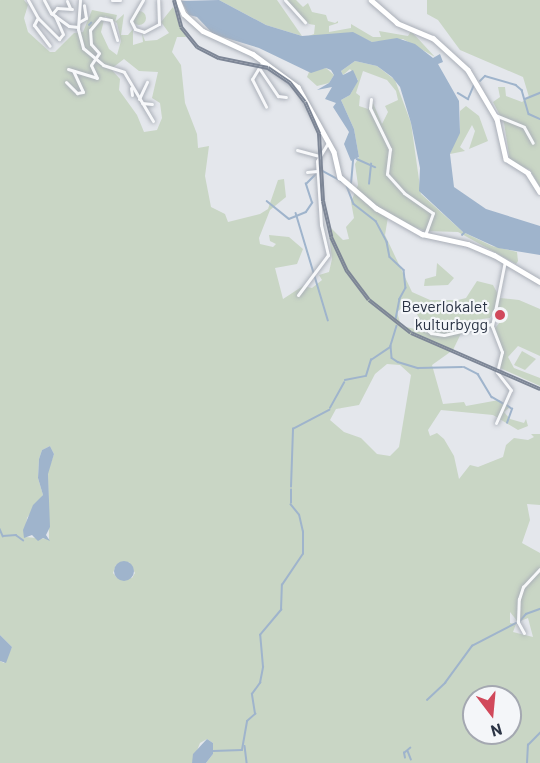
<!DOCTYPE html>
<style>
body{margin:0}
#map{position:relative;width:540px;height:763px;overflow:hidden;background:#e4e7ec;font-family:Barlow,sans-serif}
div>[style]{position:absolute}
.green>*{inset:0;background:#c9d6c5}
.round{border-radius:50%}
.water>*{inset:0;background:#9fb4cc}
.stream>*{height:1.5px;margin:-0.75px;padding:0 0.75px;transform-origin:0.75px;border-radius:0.75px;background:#9fb4cc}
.roads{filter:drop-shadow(0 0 2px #a9aeb7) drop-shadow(0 0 2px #a9aeb7)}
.minor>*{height:3px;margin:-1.5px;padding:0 1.5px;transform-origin:1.5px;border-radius:1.5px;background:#f7f8fa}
.major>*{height:4.5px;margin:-2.25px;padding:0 2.25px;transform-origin:2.25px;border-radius:2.25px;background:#fff}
.rail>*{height:4px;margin-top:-2px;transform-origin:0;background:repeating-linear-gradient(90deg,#f4f6f9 0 4.5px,#7d8696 0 9px);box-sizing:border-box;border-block:2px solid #7d8696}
.dots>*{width:16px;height:16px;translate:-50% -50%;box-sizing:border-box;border:3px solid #f4f6f9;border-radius:50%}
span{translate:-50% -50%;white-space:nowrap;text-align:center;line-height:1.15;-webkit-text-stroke:4.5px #f4f6f9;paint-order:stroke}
.poi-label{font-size:16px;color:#2b3445}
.right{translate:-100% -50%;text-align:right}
.north{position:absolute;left:462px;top:685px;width:60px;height:60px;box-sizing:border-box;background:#f4f6f9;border:2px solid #a4a8b1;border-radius:50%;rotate:164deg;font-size:16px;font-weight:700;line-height:24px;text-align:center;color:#2b3445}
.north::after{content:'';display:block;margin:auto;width:21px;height:27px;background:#d1495b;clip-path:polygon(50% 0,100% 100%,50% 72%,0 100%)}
</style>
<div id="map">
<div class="green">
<div style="clip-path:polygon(evenodd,0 0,24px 0,28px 5px,24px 18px,28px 32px,50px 52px,55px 52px,74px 33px,83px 32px,92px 10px,117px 15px,115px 22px,124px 14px,121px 35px,128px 35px,133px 29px,133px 45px,143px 42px,142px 33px,145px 41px,157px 40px,169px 33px,161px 22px,173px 7px,186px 37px,177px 37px,172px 52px,181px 65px,185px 103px,197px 134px,198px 148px,209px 146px,205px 176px,211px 207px,225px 214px,228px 222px,260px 214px,268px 209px,278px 180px,284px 179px,286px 197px,270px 210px,259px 238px,260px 244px,273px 247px,276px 244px,270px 241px,269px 235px,289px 237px,303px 249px,297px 264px,275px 268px,283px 299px,303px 286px,312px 288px,322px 280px,319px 275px,329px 272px,332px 259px,328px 225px,343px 240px,349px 239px,346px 227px,354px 218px,351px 202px,358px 185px,355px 164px,359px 157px,354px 129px,341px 100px,350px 95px,358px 80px,350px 69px,343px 75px,341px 71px,355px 61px,377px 66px,395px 80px,411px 123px,421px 194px,463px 232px,492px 246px,517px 252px,518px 261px,516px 264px,458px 232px,425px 231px,388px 217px,385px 235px,412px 292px,430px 300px,458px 300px,466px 298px,477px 281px,493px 285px,500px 298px,519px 300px,540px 309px,540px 356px,518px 346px,508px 357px,514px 368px,540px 378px,540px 386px,498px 367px,501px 349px,493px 331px,503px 318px,498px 306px,490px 318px,467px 321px,453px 350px,432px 365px,443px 404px,464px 402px,466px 406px,499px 400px,510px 407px,504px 412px,510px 419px,524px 423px,526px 419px,528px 426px,518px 430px,493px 415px,441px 410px,428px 430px,430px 436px,437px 433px,444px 439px,454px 456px,459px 479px,470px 465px,478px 467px,503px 457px,506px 445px,514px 438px,528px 440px,534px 437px,531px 434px,540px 434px,540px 505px,527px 504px,530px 520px,522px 543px,540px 553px,540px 763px,206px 763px,213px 754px,213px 743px,207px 739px,200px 743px,192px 763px,0 763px,0 661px,4px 663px,12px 647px,0 635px,0 0,105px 16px,117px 23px,121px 41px,117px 55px,109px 49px,101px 32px,105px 16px,0 0,124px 59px,139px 71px,158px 72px,152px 98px,160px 103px,162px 118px,157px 130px,144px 132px,137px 115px,119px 90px,120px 79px,111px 69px,124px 59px,0 0,363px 71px,387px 80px,396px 91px,398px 100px,385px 106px,388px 112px,382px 124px,373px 103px,368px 109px,359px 106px,360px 96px,356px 93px,363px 71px,0 0,409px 302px,420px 319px,415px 329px,401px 326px,397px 312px,409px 302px,0 0,387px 364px,400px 365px,411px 375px,399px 447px,390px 456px,377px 454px,361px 438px,344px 432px,330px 420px,336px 409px,359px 405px,375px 374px,387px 364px,0 0,50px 446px,54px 454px,48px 471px,49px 539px,25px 537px,27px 518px,43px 495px,38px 478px,39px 459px,42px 450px,50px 446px,0 0,129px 562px,135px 573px,132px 578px,117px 578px,113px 573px,116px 565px,129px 562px,0 0,510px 612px,518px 622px,528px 618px,533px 637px,513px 632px,516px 624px,510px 623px,510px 612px,0 0,474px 697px,510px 697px,510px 733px,474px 733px,474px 697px)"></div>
<div style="clip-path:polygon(219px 0,277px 0,302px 36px,266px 25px)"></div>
<div style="clip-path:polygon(286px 0,296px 0,303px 7px,308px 3px,312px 12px,326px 15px,328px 21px,335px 23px,338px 21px,338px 23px,329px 26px,329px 32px,351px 28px,351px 24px,373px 37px,381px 37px,379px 31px,408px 36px,411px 31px,435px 57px,403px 39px,372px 42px,353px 33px,306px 37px,314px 34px,315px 25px,309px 24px)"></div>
<div style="clip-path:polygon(427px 0,540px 0,540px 187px,530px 170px,510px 161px,504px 123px,493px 102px,500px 97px,498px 87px,505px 87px,506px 96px,522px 102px,529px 97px,523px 77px,460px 50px,438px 20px,427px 14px)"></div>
<div class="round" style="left:132px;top:11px;width:14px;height:14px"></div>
<div style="clip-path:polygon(326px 68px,334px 75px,329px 83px,317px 86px,307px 77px,309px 72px)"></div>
<div style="clip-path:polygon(466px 106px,479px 116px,488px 141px,469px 149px,475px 131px,472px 125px,460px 147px,465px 151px,450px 154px,460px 128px,460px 111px)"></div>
<div style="clip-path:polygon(437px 263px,454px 278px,448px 285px,424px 286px,425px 279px,436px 276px)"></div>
<div style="clip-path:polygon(522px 351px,536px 359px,525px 370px,514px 365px)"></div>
</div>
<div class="water">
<div style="clip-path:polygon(219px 0,266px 25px,302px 36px,353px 32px,372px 42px,397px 38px,415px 44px,433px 58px,440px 54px,443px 62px,438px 64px,459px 101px,460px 133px,450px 154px,454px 187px,486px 209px,540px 226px,540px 255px,498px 248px,463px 232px,419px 191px,420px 168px,411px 123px,400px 87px,392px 77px,377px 66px,355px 61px,341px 71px,343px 75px,353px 70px,358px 81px,350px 95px,341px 100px,354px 129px,359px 157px,351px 161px,344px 144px,349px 132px,333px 107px,336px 103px,325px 99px,332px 87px,317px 90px,329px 83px,334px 75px,331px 70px,326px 68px,311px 73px,259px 48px,213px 34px,197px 17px,189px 15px,181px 1px)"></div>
<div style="clip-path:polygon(50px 446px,54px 454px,48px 474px,50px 527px,46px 535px,50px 541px,43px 538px,38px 541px,32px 535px,24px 538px,23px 530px,33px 505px,43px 495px,38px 478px,39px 459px,42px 450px)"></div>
<div class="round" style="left:114px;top:561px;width:20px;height:20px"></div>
<div style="clip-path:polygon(0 635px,12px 647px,6px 663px,0 661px)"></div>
<div style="clip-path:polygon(207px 739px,213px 743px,213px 754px,206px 763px,192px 763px,193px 754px)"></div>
</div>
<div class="stream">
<div style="left:89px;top:25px;width:3px;rotate:-45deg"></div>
<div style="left:480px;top:81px;width:7px;rotate:-45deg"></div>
<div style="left:485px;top:76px;width:32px;rotate:16deg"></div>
<div style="left:516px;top:85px;width:8px;rotate:40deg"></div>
<div style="left:522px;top:90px;width:25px;rotate:74deg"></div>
<div style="left:529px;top:114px;width:12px;rotate:24deg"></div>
<div style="left:458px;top:93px;width:12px;rotate:31deg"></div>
<div style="left:468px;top:99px;width:15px;rotate:-67deg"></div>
<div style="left:525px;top:99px;width:16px;rotate:-22deg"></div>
<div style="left:357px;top:159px;width:20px;rotate:24deg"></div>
<div style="left:319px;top:169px;width:30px;rotate:28deg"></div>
<div style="left:351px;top:184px;width:25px;rotate:-85deg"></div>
<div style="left:369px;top:184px;width:20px;rotate:-84deg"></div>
<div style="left:347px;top:186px;width:19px;rotate:69deg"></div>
<div style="left:354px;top:204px;width:28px;rotate:38deg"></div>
<div style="left:376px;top:221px;width:24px;rotate:62deg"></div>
<div style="left:387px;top:242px;width:15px;rotate:79deg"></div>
<div style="left:390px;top:257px;width:19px;rotate:43deg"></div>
<div style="left:404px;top:270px;width:18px;rotate:84deg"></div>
<div style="left:406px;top:288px;width:13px;rotate:119deg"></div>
<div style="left:400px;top:299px;width:21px;rotate:101deg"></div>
<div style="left:267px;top:201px;width:28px;rotate:39deg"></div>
<div style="left:289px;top:219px;width:18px;rotate:-22deg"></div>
<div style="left:306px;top:212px;width:11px;rotate:-56deg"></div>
<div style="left:312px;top:203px;width:20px;rotate:-108deg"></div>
<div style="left:306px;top:184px;width:16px;rotate:-45deg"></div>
<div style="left:296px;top:213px;width:112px;rotate:73.3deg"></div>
<div style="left:462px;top:235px;width:3px;rotate:-45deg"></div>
<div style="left:397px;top:326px;width:21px;rotate:107deg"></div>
<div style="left:391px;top:346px;width:12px;rotate:85deg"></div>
<div style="left:392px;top:358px;width:7px;rotate:34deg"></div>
<div style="left:398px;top:362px;width:21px;rotate:17deg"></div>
<div style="left:418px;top:368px;width:44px;rotate:-1.3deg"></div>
<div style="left:464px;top:367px;width:16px;rotate:27deg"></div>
<div style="left:478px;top:374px;width:27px;rotate:59deg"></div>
<div style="left:492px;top:397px;width:16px;rotate:30deg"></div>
<div style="left:345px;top:380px;width:21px;rotate:-11deg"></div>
<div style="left:366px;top:376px;width:17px;rotate:-73deg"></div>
<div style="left:371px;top:360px;width:23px;rotate:-34deg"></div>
<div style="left:507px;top:405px;width:5px;rotate:37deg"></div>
<div style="left:330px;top:408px;width:29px;rotate:-61deg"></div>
<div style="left:507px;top:423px;width:15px;rotate:-70deg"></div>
<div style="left:291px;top:487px;width:58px;rotate:-88deg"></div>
<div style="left:293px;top:429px;width:41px;rotate:-27.8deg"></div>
<div style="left:291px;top:503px;width:13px;rotate:-90deg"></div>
<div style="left:0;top:529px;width:8px;rotate:67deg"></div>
<div style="left:3px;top:536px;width:13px;rotate:-4deg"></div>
<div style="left:16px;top:535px;width:9px;rotate:36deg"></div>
<div style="left:520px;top:621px;width:9px;rotate:-49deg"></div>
<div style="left:526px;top:614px;width:15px;rotate:-20deg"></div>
<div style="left:427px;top:700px;width:25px;rotate:-43deg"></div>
<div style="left:445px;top:683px;width:46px;rotate:-53.9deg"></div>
<div style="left:472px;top:646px;width:50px;rotate:-27.6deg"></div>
<div style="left:245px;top:746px;width:17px;rotate:83deg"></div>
<div style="left:213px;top:751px;width:29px;rotate:-2deg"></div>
<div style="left:242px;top:750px;width:29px;rotate:-80deg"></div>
<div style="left:247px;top:721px;width:11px;rotate:-41deg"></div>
<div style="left:255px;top:714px;width:20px;rotate:-99deg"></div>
<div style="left:252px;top:694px;width:14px;rotate:-54deg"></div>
<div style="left:260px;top:683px;width:16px;rotate:-79deg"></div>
<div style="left:263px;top:667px;width:32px;rotate:-95deg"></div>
<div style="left:260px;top:635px;width:33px;rotate:-50deg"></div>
<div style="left:281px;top:610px;width:25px;rotate:-88deg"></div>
<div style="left:282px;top:585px;width:37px;rotate:-56deg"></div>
<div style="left:303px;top:554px;width:22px;rotate:-90deg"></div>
<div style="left:303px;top:532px;width:17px;rotate:-103deg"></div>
<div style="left:299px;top:515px;width:13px;rotate:-129deg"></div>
<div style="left:408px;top:751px;width:9px;rotate:69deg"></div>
<div style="left:405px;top:758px;width:5px;rotate:-101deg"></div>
<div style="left:404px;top:753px;width:8px;rotate:-40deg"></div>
<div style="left:527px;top:763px;width:18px;rotate:-87deg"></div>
<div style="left:528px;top:745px;width:17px;rotate:-45deg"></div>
</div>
<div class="roads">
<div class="minor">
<div style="left:28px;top:0;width:21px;rotate:61deg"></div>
<div style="left:38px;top:18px;width:30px;rotate:45deg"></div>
<div style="left:59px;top:39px;width:6px;rotate:-51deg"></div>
<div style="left:63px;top:34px;width:20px;rotate:-114deg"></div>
<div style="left:44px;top:0;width:15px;rotate:62deg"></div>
<div style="left:51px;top:13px;width:22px;rotate:36deg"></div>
<div style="left:69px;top:26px;width:9px;rotate:6deg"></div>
<div style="left:80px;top:0;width:29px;rotate:94deg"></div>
<div style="left:78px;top:29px;width:20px;rotate:75deg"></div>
<div style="left:83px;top:48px;width:26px;rotate:40deg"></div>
<div style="left:103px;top:65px;width:22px;rotate:18deg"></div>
<div style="left:124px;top:72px;width:57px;rotate:59.4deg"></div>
<div style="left:112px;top:0;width:8px"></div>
<div style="left:143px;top:0;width:24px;rotate:120deg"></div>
<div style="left:131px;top:21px;width:9px;rotate:63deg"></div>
<div style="left:135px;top:29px;width:9px;rotate:18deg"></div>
<div style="left:144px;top:32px;width:17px;rotate:-28deg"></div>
<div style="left:159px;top:24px;width:24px;rotate:-92deg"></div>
<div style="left:285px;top:0;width:30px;rotate:48deg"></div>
<div style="left:67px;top:1px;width:8px;rotate:67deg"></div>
<div style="left:52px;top:14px;width:8px;rotate:-50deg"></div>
<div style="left:57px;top:8px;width:15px;rotate:4deg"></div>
<div style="left:37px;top:19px;width:7px;rotate:117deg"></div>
<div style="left:34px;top:25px;width:26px;rotate:53deg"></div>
<div style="left:79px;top:22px;width:8px;rotate:-30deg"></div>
<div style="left:86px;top:18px;width:13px;rotate:-99deg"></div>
<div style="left:263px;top:61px;width:21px;rotate:121deg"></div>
<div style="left:252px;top:79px;width:31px;rotate:63deg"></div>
<div style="left:259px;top:68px;width:34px;rotate:56deg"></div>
<div style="left:278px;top:96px;width:8px;rotate:7deg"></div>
<div style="left:68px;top:69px;width:30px;rotate:17deg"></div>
<div style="left:97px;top:78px;width:14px;rotate:-115deg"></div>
<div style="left:91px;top:65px;width:14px;rotate:-56deg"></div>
<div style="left:99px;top:53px;width:12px;rotate:-132deg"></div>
<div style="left:91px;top:44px;width:14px;rotate:-94deg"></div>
<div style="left:90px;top:30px;width:16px;rotate:-50deg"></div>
<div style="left:100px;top:18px;width:11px;rotate:10deg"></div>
<div style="left:111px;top:20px;width:21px;rotate:73deg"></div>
<div style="left:66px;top:82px;width:16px;rotate:45deg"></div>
<div style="left:77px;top:93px;width:6px;rotate:-9deg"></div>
<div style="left:83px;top:92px;width:23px;rotate:-115deg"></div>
<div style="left:131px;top:88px;width:7px;rotate:82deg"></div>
<div style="left:139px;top:99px;width:19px;rotate:-65deg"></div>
<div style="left:371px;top:99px;width:9px;rotate:96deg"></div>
<div style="left:370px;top:108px;width:46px;rotate:64deg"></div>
<div style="left:390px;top:149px;width:25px;rotate:97deg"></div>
<div style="left:387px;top:174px;width:25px;rotate:48deg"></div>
<div style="left:404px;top:193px;width:35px;rotate:35deg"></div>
<div style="left:433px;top:213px;width:23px;rotate:110deg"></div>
<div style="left:142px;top:103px;width:10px;rotate:6deg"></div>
<div style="left:495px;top:115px;width:31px;rotate:22deg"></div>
<div style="left:524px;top:127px;width:18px;rotate:61deg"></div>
<div style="left:297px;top:150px;width:23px;rotate:15deg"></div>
<div style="left:307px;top:172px;width:10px;rotate:-6deg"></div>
<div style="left:298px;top:295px;width:50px;rotate:-53.1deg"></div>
<div style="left:328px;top:255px;width:31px;rotate:-103deg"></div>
<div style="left:321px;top:225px;width:64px;rotate:-93.6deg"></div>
<div style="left:317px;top:161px;width:21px;rotate:-59deg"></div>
<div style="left:417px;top:322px;width:18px;rotate:38deg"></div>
<div style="left:431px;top:333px;width:13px;rotate:9deg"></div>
<div style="left:444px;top:335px;width:49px;rotate:-12.9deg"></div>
<div style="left:496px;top:423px;width:36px;rotate:-66deg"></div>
<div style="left:511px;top:390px;width:23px;rotate:-128deg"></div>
<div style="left:497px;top:372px;width:21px;rotate:-76deg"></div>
<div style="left:502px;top:352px;width:28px;rotate:-111deg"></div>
<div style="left:492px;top:326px;width:66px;rotate:-78.7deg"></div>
<div style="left:524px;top:633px;width:13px;rotate:-119deg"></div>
<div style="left:518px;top:622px;width:23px;rotate:-88deg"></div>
<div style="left:519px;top:599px;width:13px;rotate:-72deg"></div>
<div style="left:523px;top:587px;width:25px;rotate:-47deg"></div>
</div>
<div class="major">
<div style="left:178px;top:0;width:15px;rotate:67deg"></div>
<div style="left:184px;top:14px;width:25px;rotate:42deg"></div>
<div style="left:203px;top:31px;width:55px;rotate:24.7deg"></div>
<div style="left:253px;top:54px;width:56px;rotate:36.3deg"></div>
<div style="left:298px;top:87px;width:74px;rotate:61deg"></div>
<div style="left:334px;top:152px;width:26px;rotate:77deg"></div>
<div style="left:340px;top:177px;width:48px;rotate:40.7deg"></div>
<div style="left:376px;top:208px;width:53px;rotate:29.5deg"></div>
<div style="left:422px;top:234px;width:47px;rotate:12.3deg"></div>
<div style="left:468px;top:244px;width:28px;rotate:23deg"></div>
<div style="left:494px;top:255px;width:53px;rotate:30.4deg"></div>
<div style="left:371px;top:0;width:35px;rotate:41deg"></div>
<div style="left:397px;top:23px;width:39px;rotate:23deg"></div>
<div style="left:433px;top:38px;width:47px;rotate:42.4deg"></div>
<div style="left:468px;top:70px;width:57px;rotate:59.4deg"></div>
<div style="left:497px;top:119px;width:41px;rotate:77.3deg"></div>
<div style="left:506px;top:159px;width:26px;rotate:32deg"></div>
<div style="left:528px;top:173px;width:22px;rotate:58deg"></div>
</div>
</div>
<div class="rail">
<div style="left:174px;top:0;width:28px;rotate:75deg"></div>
<div style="left:181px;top:27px;width:26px;rotate:51deg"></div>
<div style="left:197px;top:47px;width:25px;rotate:27deg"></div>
<div style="left:219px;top:58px;width:50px;rotate:11.5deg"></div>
<div style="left:268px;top:68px;width:27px;rotate:34deg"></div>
<div style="left:290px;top:83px;width:24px;rotate:52deg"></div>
<div style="left:305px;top:102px;width:35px;rotate:66deg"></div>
<div style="left:319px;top:134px;width:67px;rotate:86.6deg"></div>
<div style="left:323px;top:201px;width:37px;rotate:77deg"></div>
<div style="left:331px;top:237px;width:38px;rotate:65deg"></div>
<div style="left:347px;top:271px;width:36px;rotate:53deg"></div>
<div style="left:369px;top:300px;width:53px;rotate:38.2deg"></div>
<div style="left:411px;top:333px;width:141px;rotate:23.5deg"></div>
</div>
<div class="dots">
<div style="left:500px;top:315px;background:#d1495b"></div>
</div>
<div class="poi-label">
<span class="right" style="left:488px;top:315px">Beverlokalet<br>kulturbygg</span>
</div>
<div class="north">N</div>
</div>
